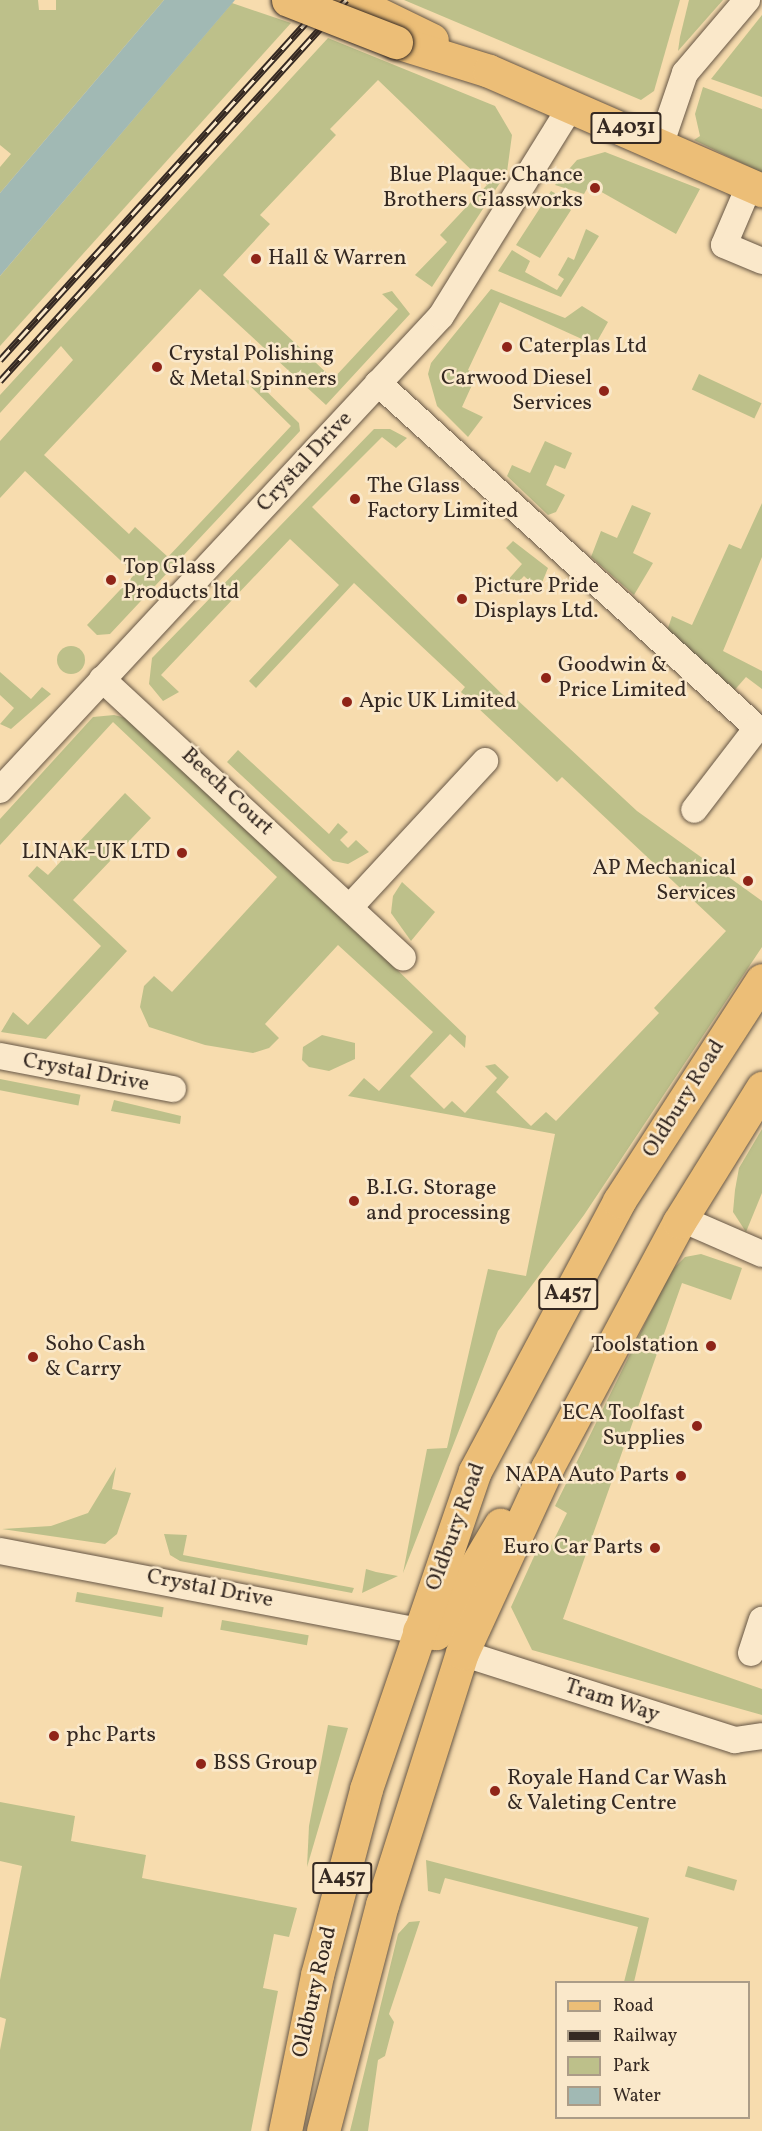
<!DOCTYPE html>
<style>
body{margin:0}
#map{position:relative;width:762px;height:2131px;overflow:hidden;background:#f7dcae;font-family:Vollkorn,serif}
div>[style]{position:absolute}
.green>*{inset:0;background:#bdc08a;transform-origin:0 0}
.round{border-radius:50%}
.water>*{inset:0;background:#a1b9b4}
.roads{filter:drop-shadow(0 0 2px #665645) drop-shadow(0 0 2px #665645)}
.street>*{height:26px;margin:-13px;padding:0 13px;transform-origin:13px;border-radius:13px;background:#fae8ca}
.primary>*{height:33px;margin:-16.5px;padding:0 16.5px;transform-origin:16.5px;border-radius:16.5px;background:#ecbe77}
.rail>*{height:7px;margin-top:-3.5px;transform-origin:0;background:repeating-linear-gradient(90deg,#fae8ca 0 14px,#352922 0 28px);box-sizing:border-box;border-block:2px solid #352922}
.bridges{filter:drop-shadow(0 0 2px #352922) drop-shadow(0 0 2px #352922)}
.primary-bridge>*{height:33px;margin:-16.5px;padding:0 16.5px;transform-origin:16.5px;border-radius:16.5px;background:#ecbe77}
.dots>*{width:16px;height:16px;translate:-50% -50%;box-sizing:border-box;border:3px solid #fae8ca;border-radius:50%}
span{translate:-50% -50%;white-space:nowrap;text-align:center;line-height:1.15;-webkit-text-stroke:5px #fae8ca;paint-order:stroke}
.shield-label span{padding:2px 4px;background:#fae8ca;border:2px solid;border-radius:4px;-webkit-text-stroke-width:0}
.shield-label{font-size:21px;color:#352922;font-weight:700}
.poi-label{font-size:22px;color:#352922}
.right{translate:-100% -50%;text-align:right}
.left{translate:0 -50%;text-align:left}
.street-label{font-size:22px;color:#352922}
.legend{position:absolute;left:555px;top:1981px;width:195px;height:138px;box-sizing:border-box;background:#fae8ca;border:2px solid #ab9c87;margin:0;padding:8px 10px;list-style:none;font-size:18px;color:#352922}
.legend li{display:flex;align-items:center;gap:12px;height:30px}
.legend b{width:30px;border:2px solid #ab9c87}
</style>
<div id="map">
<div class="green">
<div style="clip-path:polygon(0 0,38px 0,39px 10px,56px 10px,56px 0,164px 0,0 193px,0 167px,11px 154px,0 145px)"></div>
<div style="clip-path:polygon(404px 0,680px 0,654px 91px,641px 100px)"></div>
<div style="clip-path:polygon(689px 0,723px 0,678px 51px,680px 37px)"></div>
<div style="clip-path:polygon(232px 3px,291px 23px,0 346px,0 276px)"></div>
<div style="clip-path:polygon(762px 15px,762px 97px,711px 79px)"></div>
<div style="clip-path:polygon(328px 38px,495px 106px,512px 135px,507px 172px,432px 287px,415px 275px,447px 242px,440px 235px,487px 185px,378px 80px,330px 129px,336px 135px,260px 215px,270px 224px,223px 275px,333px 379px,398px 309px,382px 294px,392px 291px,410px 314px,326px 405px,200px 289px,44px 455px,129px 534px,135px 527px,168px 557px,291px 426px,244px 380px,256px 381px,299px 423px,300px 431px,110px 634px,97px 635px,87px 625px,135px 574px,25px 471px,0 498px,0 441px,73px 360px,61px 346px,0 413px,0 395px)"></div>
<div style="clip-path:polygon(703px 87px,762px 109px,762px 173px,694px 140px,700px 136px,695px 114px)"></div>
<div style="clip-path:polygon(605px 152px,700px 189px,676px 234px,589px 185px,584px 194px,555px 185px,577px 160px)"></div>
<div style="clip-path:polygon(551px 191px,568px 200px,565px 206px,571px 210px,540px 258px,516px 245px)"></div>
<div style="clip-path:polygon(586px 229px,599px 236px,561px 297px,498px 271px,512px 250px,530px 261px,525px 272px,557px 290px,564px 279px,558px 275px,568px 257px,574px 260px)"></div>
<div style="clip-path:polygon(491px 289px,565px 318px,582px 306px,608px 322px,595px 345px,500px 302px,468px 370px,477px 374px,462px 407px,483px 417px,468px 437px,437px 406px,428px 374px,431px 363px)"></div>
<div style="left:699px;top:374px;width:69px;height:17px;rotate:25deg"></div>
<div style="clip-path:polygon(374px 429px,390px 429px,407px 438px,396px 448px,382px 437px,312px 507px,507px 699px,512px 695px,637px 811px,762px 901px,762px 947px,584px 1215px,498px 1331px,403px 1573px,427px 1449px,447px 1448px,488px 1269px,526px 1276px,555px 1134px,348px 1096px,364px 1078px,379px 1091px,433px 1032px,338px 945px,265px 1024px,279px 1038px,269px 1048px,253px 1053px,205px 1045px,149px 1027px,140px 1007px,144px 986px,154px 976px,172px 992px,277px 877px,113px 722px,0 845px,0 819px,93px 717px,114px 715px,126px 718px,288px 865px,466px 1036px,465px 1048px,450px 1034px,410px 1076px,444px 1109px,452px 1101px,465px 1113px,497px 1078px,485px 1066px,495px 1064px,509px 1077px,496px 1092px,531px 1126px,546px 1112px,556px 1121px,659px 1013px,654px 1008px,726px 931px,562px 777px,557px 782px,461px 692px,465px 687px,354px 583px,256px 688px,249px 681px,339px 585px,290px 539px,161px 675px,179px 692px,163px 701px,149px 684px,152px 658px)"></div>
<div style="clip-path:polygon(545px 441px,572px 453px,565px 469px,555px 465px,546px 485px,565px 495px,556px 512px,548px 515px,507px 476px,512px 465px,530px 473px)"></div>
<div style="clip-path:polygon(762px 503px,762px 557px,723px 651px,762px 671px,762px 689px,746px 677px,732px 693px,667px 631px,672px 616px,692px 625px,729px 544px,741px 549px)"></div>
<div style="clip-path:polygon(632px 505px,651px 513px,633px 553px,653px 563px,634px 595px,591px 557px,601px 531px,617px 538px)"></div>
<div style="clip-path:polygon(513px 541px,548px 568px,539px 590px,524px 576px,512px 589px,505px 583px,522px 564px,506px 548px)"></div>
<div class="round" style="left:57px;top:646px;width:28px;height:28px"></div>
<div style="clip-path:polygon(0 672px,31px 699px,42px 687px,51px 694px,11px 729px,0 724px,14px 708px,0 695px)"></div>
<div style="clip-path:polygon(238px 750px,329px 834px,338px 823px,348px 832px,340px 840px,348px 848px,356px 840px,369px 852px,348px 864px,333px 861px,227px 762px)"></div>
<div style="clip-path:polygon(125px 793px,151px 818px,73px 900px,127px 951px,46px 1039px,1px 1032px,13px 1012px,28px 1025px,101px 946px,28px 876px,37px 866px,48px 875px)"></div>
<div style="clip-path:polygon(402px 882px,435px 912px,411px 941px,391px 913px,393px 896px)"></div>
<div style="clip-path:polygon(322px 1035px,355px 1043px,355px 1059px,329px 1071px,309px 1067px,302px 1060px,303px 1047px)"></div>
<div style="left:0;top:1079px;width:82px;height:11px;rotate:11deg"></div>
<div style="clip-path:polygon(114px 1100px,181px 1116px,180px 1124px,111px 1111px)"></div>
<div style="clip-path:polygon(762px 1129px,762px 1193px,746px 1232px,733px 1212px,735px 1190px,739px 1168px)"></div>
<div style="clip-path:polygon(701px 1254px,742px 1268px,731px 1300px,682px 1283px,563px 1619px,762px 1689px,762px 1715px,532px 1650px,511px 1607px,537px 1550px,547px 1554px,567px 1513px,555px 1506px,671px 1271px,685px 1257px)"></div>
<div style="clip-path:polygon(116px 1467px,112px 1489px,131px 1493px,117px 1534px,105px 1544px,2px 1529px,51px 1526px,88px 1513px)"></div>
<div style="clip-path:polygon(164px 1534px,187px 1535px,183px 1555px,354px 1588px,352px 1593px,180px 1561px,170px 1555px)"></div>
<div style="clip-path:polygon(366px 1569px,376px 1572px,398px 1576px,362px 1593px)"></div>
<div style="left:77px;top:1592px;width:88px;height:10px;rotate:10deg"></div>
<div style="left:222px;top:1620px;width:88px;height:10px;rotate:10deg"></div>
<div style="clip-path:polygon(328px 1725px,348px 1728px,307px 1867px,309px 1826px)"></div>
<div style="clip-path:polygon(0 1802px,75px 1816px,71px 1841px,146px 1855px,142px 1878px,297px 1908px,289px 1937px,274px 1934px,263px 1988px,278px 1991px,251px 2131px,0 2131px,0 2050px,6px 2019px,0 2017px,0 1980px,22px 1866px,0 1861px)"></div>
<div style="clip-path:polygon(426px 1860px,649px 1918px,634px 1982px,624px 1982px,638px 1927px,445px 1878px,440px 1894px,428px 1891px)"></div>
<div style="left:688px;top:1866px;width:51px;height:11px;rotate:16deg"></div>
<div style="clip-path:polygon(420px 1921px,389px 2014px,394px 2022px,385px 2056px,378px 2060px,368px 2131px,350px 2131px,398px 1934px,409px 1922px)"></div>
</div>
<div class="water">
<div style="clip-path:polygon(164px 0,235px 0,0 276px,0 193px)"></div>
</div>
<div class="roads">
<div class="street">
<div style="left:661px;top:143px;width:74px;rotate:-71.1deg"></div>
<div style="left:685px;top:73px;width:96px;rotate:-49.7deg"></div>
<div style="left:750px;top:184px;width:66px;rotate:113.1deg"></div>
<div style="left:724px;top:245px;width:41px;rotate:22.8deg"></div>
<div style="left:378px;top:383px;width:513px;rotate:42.31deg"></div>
<div style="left:757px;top:728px;width:103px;rotate:127.5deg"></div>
<div style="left:102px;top:679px;width:410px;rotate:42.8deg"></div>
<div style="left:0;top:790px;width:647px;rotate:-47.07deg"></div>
<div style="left:441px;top:316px;width:248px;rotate:-58.2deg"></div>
<div style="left:350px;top:907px;width:199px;rotate:-47.2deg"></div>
<div style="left:0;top:1056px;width:176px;rotate:10.8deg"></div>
<div style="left:682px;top:1219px;width:87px;rotate:23.6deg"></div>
<div style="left:0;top:1551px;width:427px;rotate:10.8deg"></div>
<div style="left:462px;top:1653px;width:287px;rotate:17.7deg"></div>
<div style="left:735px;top:1740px;width:27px;rotate:-8deg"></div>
<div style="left:751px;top:1653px;width:35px;rotate:-72deg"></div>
</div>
<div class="primary">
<div style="left:350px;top:0;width:91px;rotate:26deg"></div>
<div style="left:396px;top:42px;width:97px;rotate:17.3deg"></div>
<div style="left:489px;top:71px;width:298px;rotate:23.6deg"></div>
<div style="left:419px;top:1631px;width:17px;rotate:7deg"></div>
<div style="left:436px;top:1633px;width:126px;rotate:-59.3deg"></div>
<div style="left:285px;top:2131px;width:159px;rotate:-78.4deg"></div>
<div style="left:317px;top:1975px;width:192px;rotate:-75.2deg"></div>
<div style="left:366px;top:1789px;width:336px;rotate:-71.1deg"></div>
<div style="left:475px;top:1471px;width:306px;rotate:-61.9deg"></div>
<div style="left:619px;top:1201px;width:263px;rotate:-57.1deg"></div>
<div style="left:323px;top:2131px;width:234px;rotate:-75.4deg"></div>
<div style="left:382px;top:1905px;width:264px;rotate:-72.4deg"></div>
<div style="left:462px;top:1653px;width:204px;rotate:-65.3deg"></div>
<div style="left:547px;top:1468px;width:279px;rotate:-61.8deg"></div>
<div style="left:679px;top:1222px;width:158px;rotate:-58.2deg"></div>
</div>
</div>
<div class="rail">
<div style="left:0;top:360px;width:486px;rotate:-47.8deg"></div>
<div style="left:0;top:381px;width:515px;rotate:-47.76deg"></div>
</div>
<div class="bridges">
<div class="primary-bridge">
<div style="left:288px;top:0;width:116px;rotate:21.3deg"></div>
</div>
</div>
<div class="dots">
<div style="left:595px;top:188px;background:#8f2418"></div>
<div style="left:256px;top:259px;background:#8f2418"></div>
<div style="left:507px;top:347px;background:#8f2418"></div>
<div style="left:157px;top:367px;background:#8f2418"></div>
<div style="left:604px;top:391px;background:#8f2418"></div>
<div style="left:355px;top:499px;background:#8f2418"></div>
<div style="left:111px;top:580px;background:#8f2418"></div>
<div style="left:462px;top:599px;background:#8f2418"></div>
<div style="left:546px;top:678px;background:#8f2418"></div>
<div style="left:347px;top:702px;background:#8f2418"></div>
<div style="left:182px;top:853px;background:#8f2418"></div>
<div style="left:748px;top:881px;background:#8f2418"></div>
<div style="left:354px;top:1201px;background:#8f2418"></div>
<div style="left:711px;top:1346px;background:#8f2418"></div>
<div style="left:33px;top:1357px;background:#8f2418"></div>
<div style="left:697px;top:1426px;background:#8f2418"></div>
<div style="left:681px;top:1476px;background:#8f2418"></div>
<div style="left:655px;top:1548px;background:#8f2418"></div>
<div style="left:54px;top:1736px;background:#8f2418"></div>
<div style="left:201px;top:1764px;background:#8f2418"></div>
<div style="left:495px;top:1791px;background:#8f2418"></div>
</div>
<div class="shield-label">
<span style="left:626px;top:128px">A4031</span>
<span style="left:568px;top:1294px">A457</span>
<span style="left:342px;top:1878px">A457</span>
</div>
<div class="poi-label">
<span class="right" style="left:583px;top:188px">Blue Plaque: Chance<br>Brothers Glassworks</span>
<span class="left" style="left:268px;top:259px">Hall &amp; Warren</span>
<span class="left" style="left:519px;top:347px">Caterplas Ltd</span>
<span class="left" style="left:169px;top:367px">Crystal Polishing<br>&amp; Metal Spinners</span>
<span class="right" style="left:592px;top:391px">Carwood Diesel<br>Services</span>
<span class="left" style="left:367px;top:499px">The Glass<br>Factory Limited</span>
<span class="left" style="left:123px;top:580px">Top Glass<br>Products ltd</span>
<span class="left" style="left:474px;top:599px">Picture Pride<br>Displays Ltd.</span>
<span class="left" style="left:558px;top:678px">Goodwin &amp;<br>Price Limited</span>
<span class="left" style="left:359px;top:702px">Apic UK Limited</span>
<span class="right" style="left:170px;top:853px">LINAK-UK LTD</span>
<span class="right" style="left:736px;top:881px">AP Mechanical<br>Services</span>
<span class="left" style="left:366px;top:1201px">B.I.G. Storage<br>and processing</span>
<span class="left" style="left:45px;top:1357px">Soho Cash<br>&amp; Carry</span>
<span class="right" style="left:699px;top:1346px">Toolstation</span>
<span class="right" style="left:685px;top:1426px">ECA Toolfast<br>Supplies</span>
<span class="right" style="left:669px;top:1476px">NAPA Auto Parts</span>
<span class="right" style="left:643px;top:1548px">Euro Car Parts</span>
<span class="left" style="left:66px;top:1736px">phc Parts</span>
<span class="left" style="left:213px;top:1764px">BSS Group</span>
<span class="left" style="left:507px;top:1791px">Royale Hand Car Wash<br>&amp; Valeting Centre</span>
</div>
<div class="street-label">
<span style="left:305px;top:462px;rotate:-47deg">Crystal Drive</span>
<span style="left:227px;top:792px;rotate:43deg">Beech Court</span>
<span style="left:86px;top:1073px;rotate:11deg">Crystal Drive</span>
<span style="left:684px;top:1099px;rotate:-58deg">Oldbury Road</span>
<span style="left:456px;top:1527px;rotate:-70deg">Oldbury Road</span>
<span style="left:210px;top:1589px;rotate:11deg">Crystal Drive</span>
<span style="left:612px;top:1701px;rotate:18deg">Tram Way</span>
<span style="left:315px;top:1992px;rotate:-77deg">Oldbury Road</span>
</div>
<ul class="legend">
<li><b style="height:8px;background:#ecbe77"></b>Road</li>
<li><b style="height:8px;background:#352922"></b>Railway</li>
<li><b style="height:16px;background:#bdc08a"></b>Park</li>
<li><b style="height:16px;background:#a1b9b4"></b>Water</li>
</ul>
</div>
